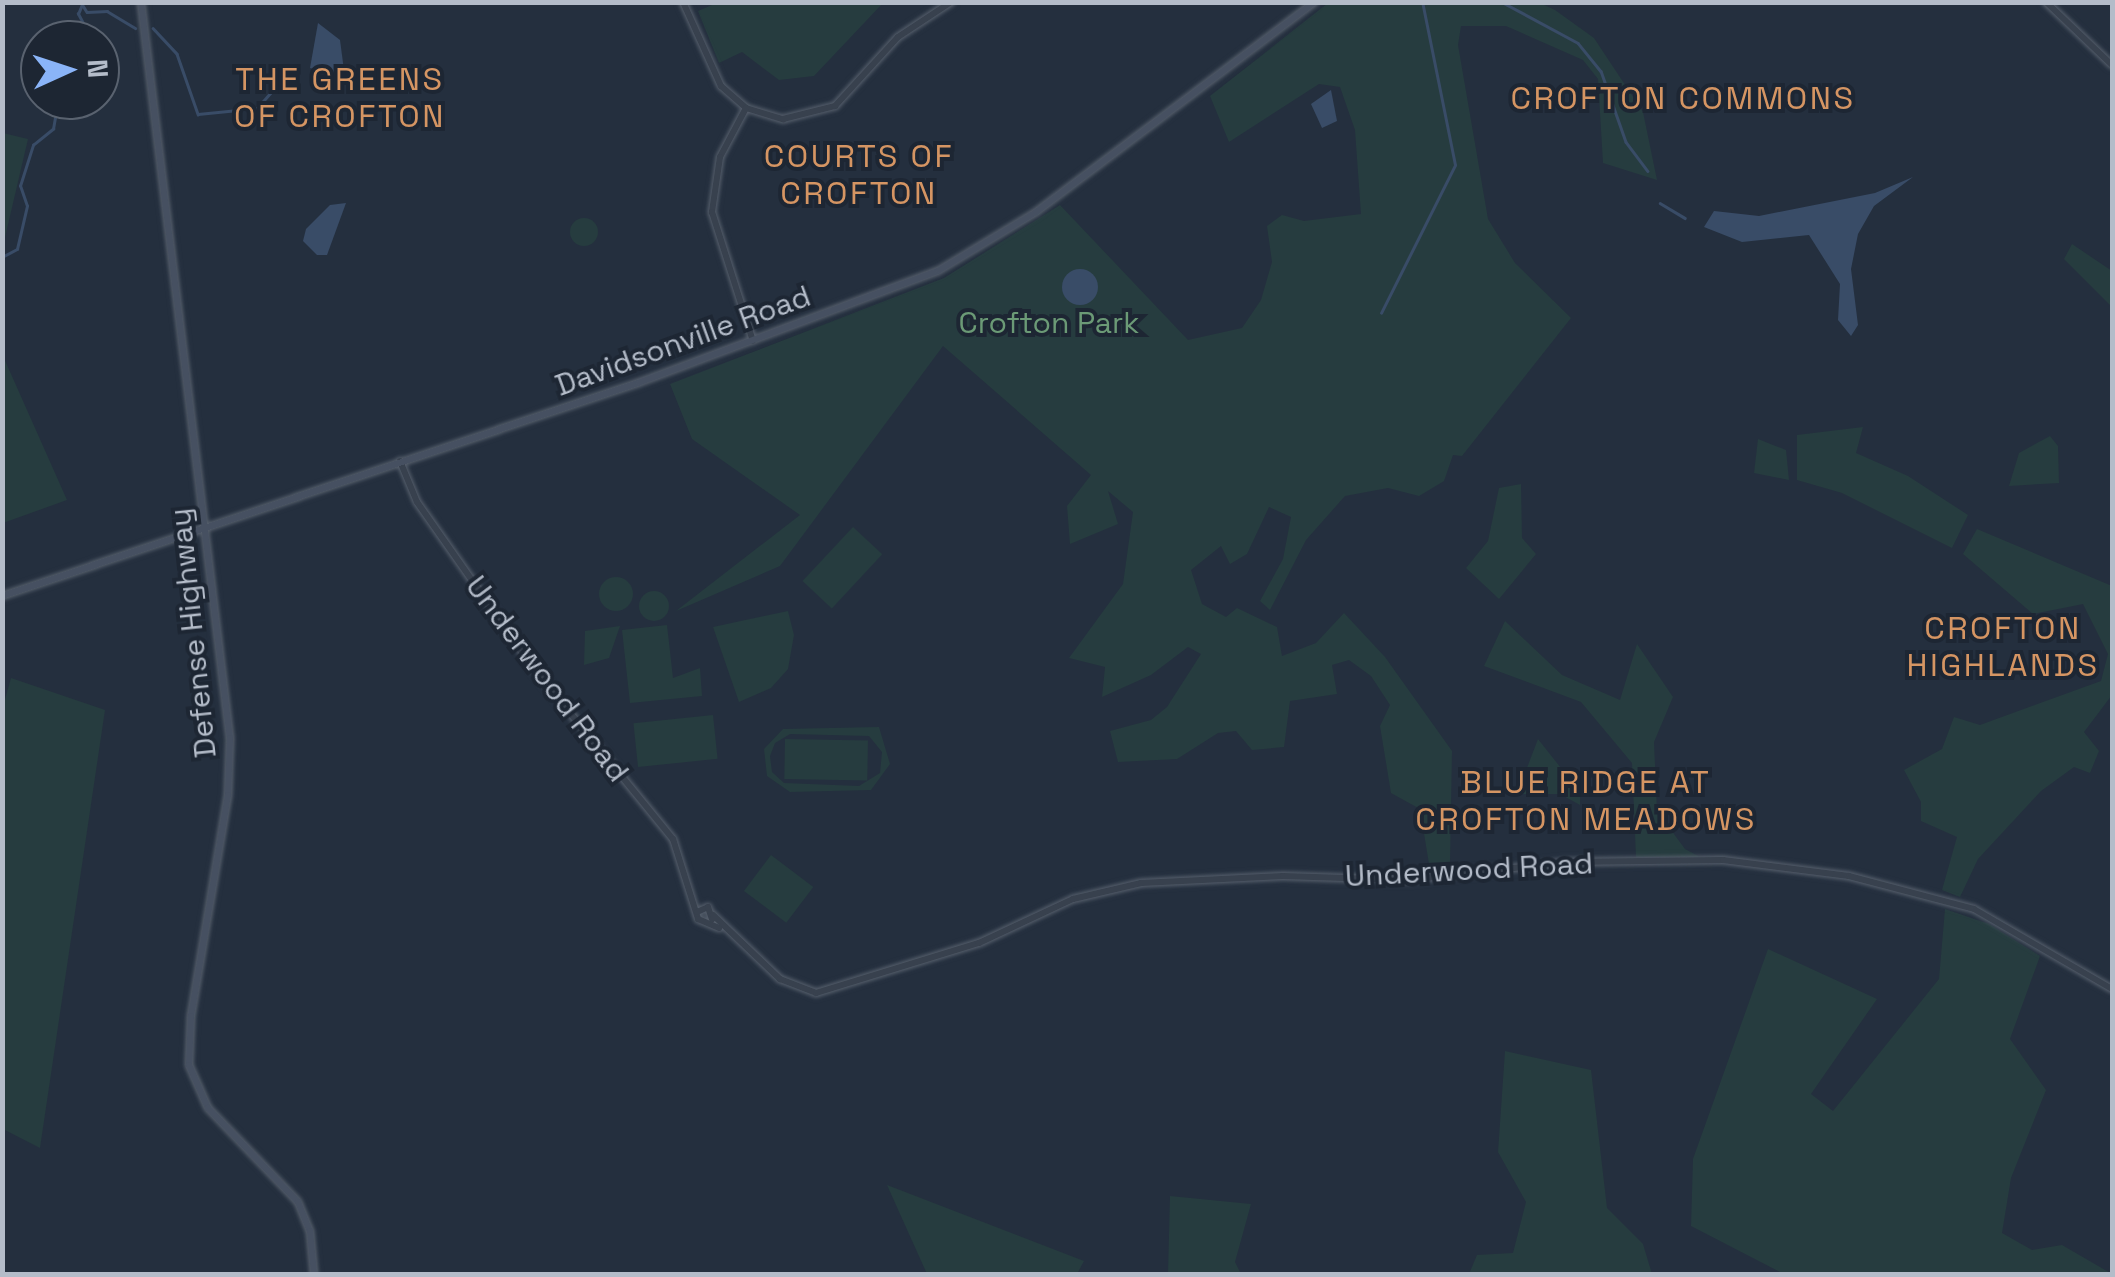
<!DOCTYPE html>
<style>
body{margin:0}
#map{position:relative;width:2115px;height:1277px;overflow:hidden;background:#242f3e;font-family:"Space Grotesk",sans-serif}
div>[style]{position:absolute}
.green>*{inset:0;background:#263c3f;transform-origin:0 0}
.round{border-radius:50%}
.water>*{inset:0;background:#394c67}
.stream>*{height:2.5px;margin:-1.25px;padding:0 1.25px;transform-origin:1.25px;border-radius:1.25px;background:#394c67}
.roads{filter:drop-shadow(0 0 2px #565f6c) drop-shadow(0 0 2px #565f6c)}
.tertiary>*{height:6px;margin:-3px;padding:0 3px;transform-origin:3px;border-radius:3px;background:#38414e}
.secondary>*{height:6px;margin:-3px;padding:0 3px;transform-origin:3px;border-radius:3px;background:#465061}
span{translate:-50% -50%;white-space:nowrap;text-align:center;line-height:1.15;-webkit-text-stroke:8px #1d2633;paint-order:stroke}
.park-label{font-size:30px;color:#6b9a76}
.street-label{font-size:30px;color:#b4bcc9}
.neighbourhood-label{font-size:32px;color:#d59563;letter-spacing:2.5px}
.frame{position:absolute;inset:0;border:5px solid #b4bcc9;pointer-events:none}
.north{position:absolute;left:20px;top:20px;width:100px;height:100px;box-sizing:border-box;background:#1d2633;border:2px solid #59626f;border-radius:50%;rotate:87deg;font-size:28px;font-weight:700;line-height:40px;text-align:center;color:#b4bcc9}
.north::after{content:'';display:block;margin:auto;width:35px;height:45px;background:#8ab4f8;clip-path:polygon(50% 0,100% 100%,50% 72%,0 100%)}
</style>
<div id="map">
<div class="green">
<div style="clip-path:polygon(719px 2px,883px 2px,883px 3px,814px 76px,779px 80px,742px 52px,719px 63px,698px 11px)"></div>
<div style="clip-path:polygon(1328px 3px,1540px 3px,1555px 10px,1594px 38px,1643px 112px,1657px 180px,1603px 163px,1598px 79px,1583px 60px,1506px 26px,1461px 26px,1458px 45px,1488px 219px,1515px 263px,1571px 318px,1462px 456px,1453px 455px,1444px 481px,1419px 496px,1388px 488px,1345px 496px,1306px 540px,1270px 610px,1260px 601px,1283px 559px,1291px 517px,1269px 507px,1247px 554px,1230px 564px,1221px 546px,1191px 570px,1202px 604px,1226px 617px,1237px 608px,1277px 627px,1282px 656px,1316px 643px,1344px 613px,1385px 657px,1452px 751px,1450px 864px,1430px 870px,1420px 809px,1391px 793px,1380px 726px,1390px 705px,1371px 676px,1349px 660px,1332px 665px,1337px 694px,1290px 701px,1284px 747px,1252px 750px,1236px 731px,1218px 733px,1177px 759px,1118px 762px,1110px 731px,1151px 720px,1167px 707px,1201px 654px,1188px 647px,1151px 675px,1102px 697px,1105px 667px,1069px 658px,1123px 584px,1133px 512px,1108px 491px,1118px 524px,1070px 544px,1067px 506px,1091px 475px,943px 346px,780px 566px,676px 611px,800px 515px,692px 439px,670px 384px,944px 278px,1060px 205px,1188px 340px,1242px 328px,1261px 300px,1272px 262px,1267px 226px,1282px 215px,1304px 221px,1361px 214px,1355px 130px,1340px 87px,1319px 84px,1229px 142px,1210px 96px)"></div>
<div style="clip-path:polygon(3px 133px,28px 139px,3px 246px,2px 133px)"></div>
<div class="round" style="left:570px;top:218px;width:28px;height:28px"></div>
<div style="clip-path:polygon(2072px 244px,2112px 271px,2112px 307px,2064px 259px)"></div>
<div style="clip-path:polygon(3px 356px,67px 500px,3px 523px,2px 523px)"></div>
<div style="clip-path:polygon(1863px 427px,1856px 453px,1908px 476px,1968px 515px,1952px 548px,1842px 493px,1797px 480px,1797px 435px)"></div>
<div style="clip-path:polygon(2050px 436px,2058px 446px,2059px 483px,2009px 486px,2019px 453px)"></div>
<div style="clip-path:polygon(1758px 439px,1786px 450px,1789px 480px,1754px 473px)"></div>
<div style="clip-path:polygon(1521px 484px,1522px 538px,1536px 554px,1499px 599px,1466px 568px,1488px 541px,1499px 488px)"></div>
<div style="left:853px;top:527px;width:40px;height:74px;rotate:43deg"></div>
<div style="clip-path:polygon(1977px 529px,2112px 586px,2112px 695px,2084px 732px,2099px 751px,2090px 773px,2074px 767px,2041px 791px,1978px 859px,1960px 897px,1942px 890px,1957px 837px,1921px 821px,1921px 802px,1904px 770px,1942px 749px,1954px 717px,1980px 725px,2101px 681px,2108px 654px,2083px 604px,2033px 614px,1963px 554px)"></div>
<div class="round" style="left:599px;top:577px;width:34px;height:34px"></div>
<div class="round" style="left:639px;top:591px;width:30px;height:30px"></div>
<div style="clip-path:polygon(788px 611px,794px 635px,788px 669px,771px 688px,739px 702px,713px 627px)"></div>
<div style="clip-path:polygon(1505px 621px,1562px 675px,1620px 700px,1637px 644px,1673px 697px,1654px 742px,1657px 811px,1685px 849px,1700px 857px,1636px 857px,1632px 763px,1581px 702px,1484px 666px)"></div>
<div style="clip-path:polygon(667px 625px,673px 678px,700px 668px,702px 696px,630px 703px,622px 630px)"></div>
<div style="clip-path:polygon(620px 626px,609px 658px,584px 665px,585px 631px)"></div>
<div style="clip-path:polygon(11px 678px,105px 710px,40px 1148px,3px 1129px,2px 710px)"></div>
<div style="left:713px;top:715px;width:44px;height:80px;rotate:84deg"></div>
<div style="clip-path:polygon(evenodd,879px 727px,890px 764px,871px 790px,790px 792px,767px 776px,764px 749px,783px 729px,879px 727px,790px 734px,869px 736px,882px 752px,880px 773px,859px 786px,784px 783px,772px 772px,770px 756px,775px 743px,790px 734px)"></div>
<div style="left:785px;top:739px;width:83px;height:40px;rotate:1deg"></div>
<div style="clip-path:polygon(1538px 739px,1580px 792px,1580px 805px,1560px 794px,1517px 794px)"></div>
<div style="left:771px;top:855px;width:53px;height:45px;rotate:37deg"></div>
<div style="clip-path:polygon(1945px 909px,1989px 924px,2040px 956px,2010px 1039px,2046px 1090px,2011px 1178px,2002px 1233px,2032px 1250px,2062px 1245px,2112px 1274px,1784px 1274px,1691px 1226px,1693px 1159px,1768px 949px,1877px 999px,1811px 1094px,1833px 1111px,1939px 979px)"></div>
<div style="clip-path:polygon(1505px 1051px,1591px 1070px,1607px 1208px,1643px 1244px,1652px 1274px,1469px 1274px,1477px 1255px,1513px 1253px,1526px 1202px,1498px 1152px)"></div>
<div style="clip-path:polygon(887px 1185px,1084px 1261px,1077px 1274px,927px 1274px)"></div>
<div style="clip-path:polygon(1170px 1196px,1251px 1204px,1235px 1262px,1241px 1274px,1168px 1274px)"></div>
</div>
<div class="water">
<div style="clip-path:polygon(318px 23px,340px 40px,345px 78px,310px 68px)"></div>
<div style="clip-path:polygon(1331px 90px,1337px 121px,1322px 128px,1311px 104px)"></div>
<div style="clip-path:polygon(1913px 177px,1874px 206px,1858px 234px,1851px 269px,1858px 325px,1851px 336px,1838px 320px,1840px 284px,1809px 235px,1742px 242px,1704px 227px,1714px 211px,1759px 216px,1875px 193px)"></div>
<div style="clip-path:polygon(346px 203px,327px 255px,317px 255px,303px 241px,306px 229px,330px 205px)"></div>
<div class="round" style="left:1062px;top:269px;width:36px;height:36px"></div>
</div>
<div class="stream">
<div style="left:1502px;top:2px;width:86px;rotate:28.3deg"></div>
<div style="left:1578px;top:43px;width:36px;rotate:51deg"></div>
<div style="left:1601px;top:71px;width:75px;rotate:70.6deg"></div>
<div style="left:1626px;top:142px;width:36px;rotate:53deg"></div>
<div style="left:82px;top:4px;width:9px;rotate:58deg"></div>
<div style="left:87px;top:12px;width:20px;rotate:-3deg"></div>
<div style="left:107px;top:11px;width:33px;rotate:31deg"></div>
<div style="left:153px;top:28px;width:35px;rotate:47deg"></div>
<div style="left:177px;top:54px;width:64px;rotate:70.7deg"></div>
<div style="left:198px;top:114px;width:59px;rotate:-5.8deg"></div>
<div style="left:257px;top:108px;width:47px;rotate:-48.5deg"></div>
<div style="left:77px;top:39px;width:14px;rotate:-56deg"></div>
<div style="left:85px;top:27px;width:15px;rotate:-118deg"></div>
<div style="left:78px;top:14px;width:13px;rotate:-67deg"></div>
<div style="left:1660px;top:203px;width:29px;rotate:31deg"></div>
<div style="left:2px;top:257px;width:17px;rotate:-28deg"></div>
<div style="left:17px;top:249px;width:44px;rotate:-76.9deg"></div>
<div style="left:27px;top:206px;width:21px;rotate:-109deg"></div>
<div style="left:20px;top:186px;width:43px;rotate:-72.4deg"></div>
<div style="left:33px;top:145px;width:26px;rotate:-39deg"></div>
<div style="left:53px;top:129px;width:29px;rotate:-80deg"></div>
<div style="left:1381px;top:313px;width:165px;rotate:-63.4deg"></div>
<div style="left:1455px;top:165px;width:166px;rotate:-101.4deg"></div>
</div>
<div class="roads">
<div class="tertiary">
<div style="left:683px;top:2px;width:92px;rotate:65.7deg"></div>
<div style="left:721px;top:86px;width:33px;rotate:41deg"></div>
<div style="left:746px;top:108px;width:39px;rotate:17deg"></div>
<div style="left:783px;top:119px;width:54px;rotate:-14deg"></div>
<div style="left:835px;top:106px;width:93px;rotate:-47.6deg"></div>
<div style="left:898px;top:37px;width:64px;rotate:-33.4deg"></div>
<div style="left:2046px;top:2px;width:91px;rotate:43.7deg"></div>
<div style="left:746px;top:108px;width:55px;rotate:118deg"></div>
<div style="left:720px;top:157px;width:56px;rotate:98.3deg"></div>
<div style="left:712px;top:212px;width:135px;rotate:72.4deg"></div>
<div style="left:400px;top:461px;width:44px;rotate:67.5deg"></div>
<div style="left:417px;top:502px;width:205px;rotate:54.9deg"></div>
<div style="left:535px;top:670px;width:218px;rotate:50.8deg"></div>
<div style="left:673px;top:839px;width:84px;rotate:72.6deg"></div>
<div style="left:698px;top:919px;width:23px;rotate:23deg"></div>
<div style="left:697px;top:912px;width:12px;rotate:-24deg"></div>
<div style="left:708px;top:907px;width:13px;rotate:72deg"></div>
<div style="left:713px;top:915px;width:93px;rotate:43.7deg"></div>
<div style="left:780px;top:979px;width:39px;rotate:21deg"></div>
<div style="left:816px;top:993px;width:170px;rotate:-17.1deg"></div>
<div style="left:979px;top:943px;width:104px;rotate:-25.1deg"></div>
<div style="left:1073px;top:899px;width:70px;rotate:-13.2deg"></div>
<div style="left:1141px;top:883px;width:142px;rotate:-2.8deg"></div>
<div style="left:1283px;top:876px;width:124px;rotate:1.8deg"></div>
<div style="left:1407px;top:880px;width:161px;rotate:-6.4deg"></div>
<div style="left:1567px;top:862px;width:156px;rotate:-0.7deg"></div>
<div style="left:1723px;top:860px;width:127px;rotate:7.2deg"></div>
<div style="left:1849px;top:876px;width:129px;rotate:14.8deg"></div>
<div style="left:1974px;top:909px;width:160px;rotate:30.1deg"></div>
</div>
<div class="secondary">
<div style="left:141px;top:2px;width:741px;rotate:83.11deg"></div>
<div style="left:230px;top:738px;width:57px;rotate:92deg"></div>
<div style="left:228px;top:795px;width:224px;rotate:99.5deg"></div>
<div style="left:191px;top:1016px;width:49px;rotate:92.3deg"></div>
<div style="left:189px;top:1065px;width:47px;rotate:66.2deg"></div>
<div style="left:208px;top:1108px;width:130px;rotate:46.2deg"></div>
<div style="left:298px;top:1202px;width:31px;rotate:68deg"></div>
<div style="left:310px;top:1231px;width:43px;rotate:84.7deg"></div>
<div style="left:2px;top:596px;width:671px;rotate:-18.52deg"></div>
<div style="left:638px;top:383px;width:320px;rotate:-20.5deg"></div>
<div style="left:938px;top:271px;width:114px;rotate:-31deg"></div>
<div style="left:1036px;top:212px;width:349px;rotate:-37deg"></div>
</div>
</div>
<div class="park-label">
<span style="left:1049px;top:323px">Crofton Park</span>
</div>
<div class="street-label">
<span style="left:683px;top:341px;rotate:-20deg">Davidsonville Road</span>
<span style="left:193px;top:633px;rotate:-96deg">Defense Highway</span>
<span style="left:547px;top:679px;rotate:53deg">Underwood Road</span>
<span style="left:1469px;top:870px;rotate:-3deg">Underwood Road</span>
</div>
<div class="neighbourhood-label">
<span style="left:340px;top:98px">THE GREENS<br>OF CROFTON</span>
<span style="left:1683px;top:98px">CROFTON COMMONS</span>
<span style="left:859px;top:175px">COURTS OF<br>CROFTON</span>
<span style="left:2003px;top:647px">CROFTON<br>HIGHLANDS</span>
<span style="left:1586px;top:801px">BLUE RIDGE AT<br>CROFTON MEADOWS</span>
</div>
<div class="frame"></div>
<div class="north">N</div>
</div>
